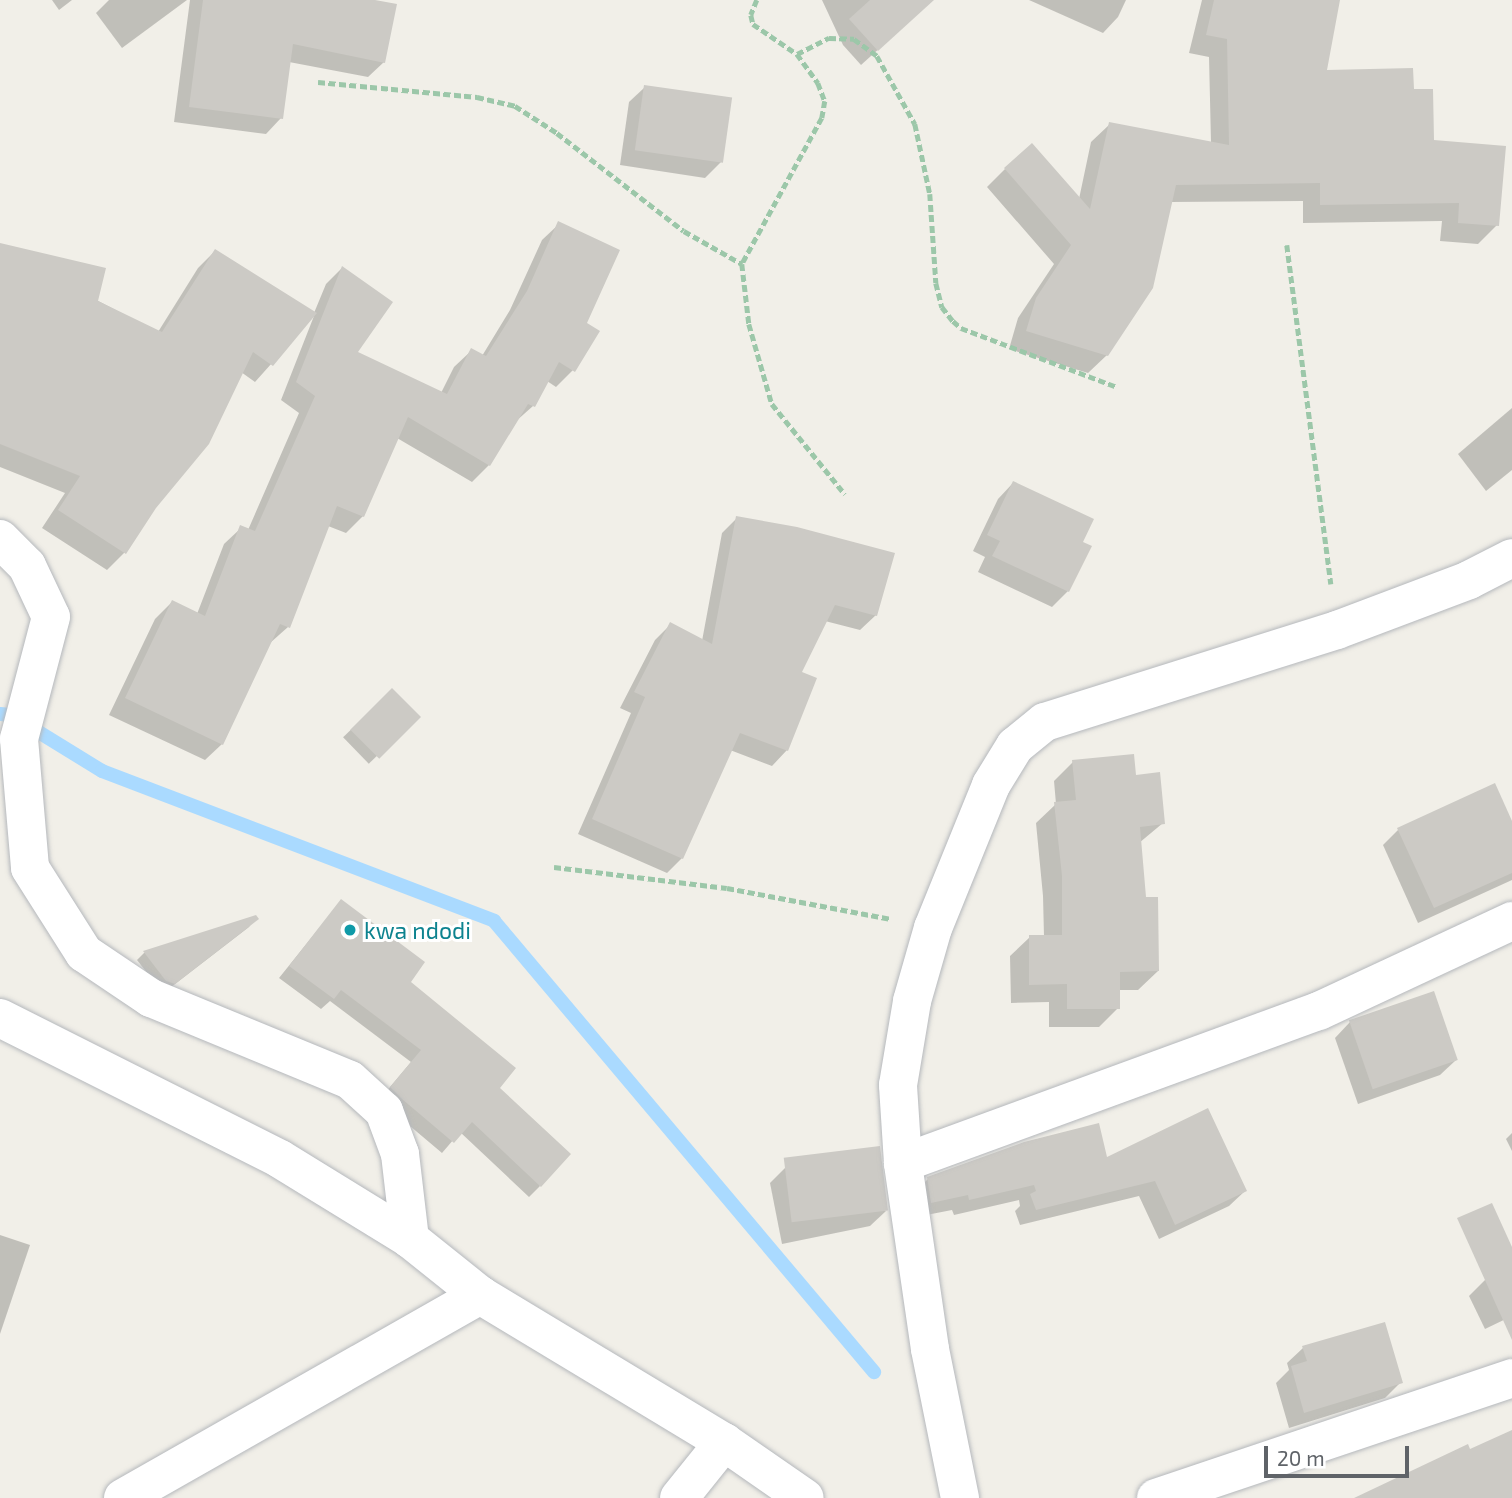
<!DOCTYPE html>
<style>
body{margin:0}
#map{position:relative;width:1512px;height:1498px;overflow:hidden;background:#f1efe8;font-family:"Exo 2",sans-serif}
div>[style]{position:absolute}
.shadow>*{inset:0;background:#0003;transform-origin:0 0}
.stream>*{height:14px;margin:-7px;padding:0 7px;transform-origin:7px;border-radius:7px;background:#aadaff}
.building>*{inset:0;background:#cccac5;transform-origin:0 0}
.path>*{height:4.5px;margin-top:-2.25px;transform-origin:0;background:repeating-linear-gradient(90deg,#9cc7a9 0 7px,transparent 0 10.5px)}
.roads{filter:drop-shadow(0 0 2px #b5b8bc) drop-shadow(0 0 2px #b5b8bc)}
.minor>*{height:38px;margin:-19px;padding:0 19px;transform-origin:19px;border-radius:19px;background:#fff}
.dots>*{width:19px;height:19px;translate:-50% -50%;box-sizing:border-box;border:4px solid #fff;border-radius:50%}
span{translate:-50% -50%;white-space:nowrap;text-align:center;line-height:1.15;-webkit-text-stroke:6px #fff;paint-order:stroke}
.culture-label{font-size:23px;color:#0d838f}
.left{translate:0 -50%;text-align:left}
.scale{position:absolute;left:1264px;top:1446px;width:145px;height:32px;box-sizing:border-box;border:4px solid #5f6368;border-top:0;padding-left:9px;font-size:21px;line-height:24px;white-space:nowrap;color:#5f6368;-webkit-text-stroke:5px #fff;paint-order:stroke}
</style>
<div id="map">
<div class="shadow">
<div style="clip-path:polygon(52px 0,72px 0,59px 10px)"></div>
<div style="clip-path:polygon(109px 0,187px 0,122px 48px,96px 13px)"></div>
<div style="clip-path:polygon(190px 0,366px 0,384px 62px,368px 77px,289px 62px,281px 118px,266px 134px,174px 122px)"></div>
<div style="clip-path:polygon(822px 0,933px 0,861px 65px,843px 45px)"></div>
<div style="clip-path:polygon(1029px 0,1126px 0,1118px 17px,1103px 33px)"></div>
<div style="clip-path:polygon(1202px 0,1338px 0,1325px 71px,1412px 91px,1432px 141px,1497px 225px,1478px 244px,1440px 241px,1442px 221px,1303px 223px,1303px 201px,1170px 202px,1107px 355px,1088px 373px,1009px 349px,1018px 318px,1054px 264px,987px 187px,1005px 169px,1079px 199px,1091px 142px,1110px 124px,1211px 143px,1209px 57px,1189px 53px)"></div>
<div style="clip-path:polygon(645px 87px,721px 162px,705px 178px,620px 165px,629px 102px)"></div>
<div style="clip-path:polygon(559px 224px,585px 324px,573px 370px,556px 387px,547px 381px,533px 406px,515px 422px,489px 465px,472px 482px,397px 438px,363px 516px,346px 533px,328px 526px,288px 627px,270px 643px,222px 744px,205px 760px,109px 715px,155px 619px,172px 602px,197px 614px,224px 544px,241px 528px,248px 530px,299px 413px,281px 400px,314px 316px,255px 382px,241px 372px,124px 553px,107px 570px,42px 528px,65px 493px,0 467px,0 250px,158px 332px,198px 268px,215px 251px,314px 313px,326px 284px,342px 268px,355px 353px,441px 393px,454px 367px,471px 351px,482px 356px,510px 310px,542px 240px)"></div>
<div style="clip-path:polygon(1512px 408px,1512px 470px,1486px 491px,1458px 454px)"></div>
<div style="clip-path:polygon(1013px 483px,1081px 543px,1068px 591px,1052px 607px,978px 572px,985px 557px,973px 551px,998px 499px)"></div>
<div style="clip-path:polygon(737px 518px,876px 615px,860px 630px,825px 621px,800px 673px,787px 750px,772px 766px,730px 750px,682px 858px,667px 873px,578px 834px,631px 713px,620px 708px,655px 640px,670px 625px,702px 641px,722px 533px)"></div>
<div style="left:392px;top:690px;width:37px;height:68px;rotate:46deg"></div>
<div style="clip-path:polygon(1073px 762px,1134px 777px,1163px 823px,1139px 843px,1144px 899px,1158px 971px,1138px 990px,1118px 990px,1118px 1008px,1099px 1027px,1049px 1027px,1049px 1002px,1011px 1003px,1010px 956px,1030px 937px,1044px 937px,1043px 896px,1036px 823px,1056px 804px,1054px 781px)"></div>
<div style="clip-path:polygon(1512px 825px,1512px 880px,1418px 923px,1383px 845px,1398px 830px)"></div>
<div style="clip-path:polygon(341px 901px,498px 1088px,540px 1186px,529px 1197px,460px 1132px,442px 1153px,391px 1110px,380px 1099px,411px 1062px,330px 1001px,321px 1009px,279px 978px)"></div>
<div style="clip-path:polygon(256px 917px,249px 927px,166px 991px,159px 988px,137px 960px,144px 953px)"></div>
<div style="clip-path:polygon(1350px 1022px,1456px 1060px,1440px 1075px,1358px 1104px,1335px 1038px)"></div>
<div style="clip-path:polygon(1512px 1133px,1512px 1151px,1506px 1139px)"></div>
<div style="clip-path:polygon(1106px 1159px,1245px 1191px,1229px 1206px,1159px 1239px,1139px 1196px,1020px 1225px,1015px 1211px,1020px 1206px,1019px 1200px,954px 1215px,952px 1210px,916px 1217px,912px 1195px,928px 1179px)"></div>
<div style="clip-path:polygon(786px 1167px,886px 1211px,870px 1226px,782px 1244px,770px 1183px)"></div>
<div style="clip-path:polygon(0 1235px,30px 1245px,0 1334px)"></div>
<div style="clip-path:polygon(1512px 1271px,1512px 1316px,1485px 1329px,1469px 1296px,1485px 1280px)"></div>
<div style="clip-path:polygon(1303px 1348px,1401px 1382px,1385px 1398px,1289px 1428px,1276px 1383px,1289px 1370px,1287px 1363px)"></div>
</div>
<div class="stream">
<div style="left:0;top:714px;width:11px;rotate:5deg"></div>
<div style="left:11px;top:715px;width:107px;rotate:31.6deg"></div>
<div style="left:102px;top:771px;width:420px;rotate:20.9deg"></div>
<div style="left:494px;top:921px;width:590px;rotate:49.88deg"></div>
</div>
<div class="building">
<div style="clip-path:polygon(203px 0,375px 0,397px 4px,385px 63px,293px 44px,283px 119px,189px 107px)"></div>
<div style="clip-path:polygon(870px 0,934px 0,878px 51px,849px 19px)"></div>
<div style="clip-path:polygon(1214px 0,1340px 0,1327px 70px,1413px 68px,1414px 89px,1433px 89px,1434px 140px,1506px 146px,1499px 226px,1458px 223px,1459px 203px,1320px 205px,1320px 183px,1176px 185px,1153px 288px,1108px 356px,1026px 331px,1036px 298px,1071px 245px,1004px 168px,1032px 143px,1090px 209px,1109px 122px,1229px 145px,1227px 39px,1206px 35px)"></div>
<div style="left:644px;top:85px;width:89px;height:66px;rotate:8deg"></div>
<div style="clip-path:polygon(558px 221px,620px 250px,587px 323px,600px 331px,575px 372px,559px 362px,535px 407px,528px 404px,490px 466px,408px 417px,364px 517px,337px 506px,290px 628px,280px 624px,223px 745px,125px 698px,172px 600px,205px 616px,240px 525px,255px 531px,315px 396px,296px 382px,342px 266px,393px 302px,358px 352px,447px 394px,471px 348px,486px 356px,527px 291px)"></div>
<div style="clip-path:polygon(0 243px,106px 268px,98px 301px,162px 332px,215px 249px,317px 313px,273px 366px,253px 352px,209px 444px,156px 508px,126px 554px,58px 510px,80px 476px,0 444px)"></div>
<div style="clip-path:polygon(1013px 481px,1094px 519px,1083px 542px,1092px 546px,1069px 592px,992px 556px,1000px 541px,987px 535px)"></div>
<div style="clip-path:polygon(736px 516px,797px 527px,895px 553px,877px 616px,835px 605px,802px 672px,817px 678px,788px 751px,740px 733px,683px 859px,592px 819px,645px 697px,634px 692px,670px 622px,712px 644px)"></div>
<div style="left:392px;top:688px;width:41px;height:59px;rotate:45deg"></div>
<div style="clip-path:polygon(1134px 754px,1136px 775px,1160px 772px,1165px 824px,1140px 827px,1146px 897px,1158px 897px,1159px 971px,1120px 972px,1120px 1009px,1067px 1009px,1067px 984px,1029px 985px,1029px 935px,1062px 935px,1062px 876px,1054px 802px,1076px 800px,1072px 760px)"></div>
<div style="clip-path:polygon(1495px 783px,1512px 821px,1512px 873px,1434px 908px,1397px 828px)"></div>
<div style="clip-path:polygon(341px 899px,425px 962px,411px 982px,516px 1068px,500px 1088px,571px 1154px,541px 1187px,472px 1122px,454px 1143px,402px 1099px,390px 1087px,421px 1050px,341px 990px,334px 999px,289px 966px)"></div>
<div style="clip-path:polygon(256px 915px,259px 919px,175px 984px,166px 981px,143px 951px)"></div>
<div style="left:1434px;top:991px;width:73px;height:90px;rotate:71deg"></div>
<div style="clip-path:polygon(1208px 1108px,1247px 1191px,1175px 1225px,1155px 1181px,1036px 1210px,1030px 1194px,1036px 1191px,1034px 1185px,969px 1200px,968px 1195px,931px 1203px,927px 1177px,1024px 1142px,1099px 1123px,1107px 1157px)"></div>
<div style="left:880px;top:1146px;width:65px;height:97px;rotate:83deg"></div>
<div style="clip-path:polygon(1492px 1203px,1512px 1247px,1512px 1340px,1457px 1218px)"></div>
<div style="clip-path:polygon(1385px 1322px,1403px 1383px,1304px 1413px,1291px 1366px,1307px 1361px,1302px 1346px)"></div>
<div style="clip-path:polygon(1512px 1430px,1512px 1498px,1354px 1498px,1468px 1444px,1470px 1449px)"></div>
</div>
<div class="path">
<div style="left:757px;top:0;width:16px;rotate:112deg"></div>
<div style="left:751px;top:15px;width:9px;rotate:77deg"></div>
<div style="left:753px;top:24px;width:53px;rotate:34.3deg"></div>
<div style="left:797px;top:54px;width:36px;rotate:54deg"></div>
<div style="left:818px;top:83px;width:19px;rotate:69deg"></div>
<div style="left:825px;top:101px;width:17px;rotate:100deg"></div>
<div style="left:822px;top:118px;width:166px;rotate:118.7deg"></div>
<div style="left:742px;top:264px;width:60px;rotate:83.3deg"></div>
<div style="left:749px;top:324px;width:83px;rotate:74deg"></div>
<div style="left:772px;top:404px;width:116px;rotate:51deg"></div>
<div style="left:797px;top:54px;width:36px;rotate:-27deg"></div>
<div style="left:829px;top:38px;width:25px;rotate:2deg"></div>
<div style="left:854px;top:39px;width:29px;rotate:36deg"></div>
<div style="left:877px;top:56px;width:78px;rotate:60.8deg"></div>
<div style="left:915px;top:124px;width:72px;rotate:77.9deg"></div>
<div style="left:930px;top:194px;width:89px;rotate:86.1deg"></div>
<div style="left:936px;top:283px;width:25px;rotate:76deg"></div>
<div style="left:942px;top:307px;width:18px;rotate:52deg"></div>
<div style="left:953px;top:321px;width:11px;rotate:41deg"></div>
<div style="left:961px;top:328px;width:167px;rotate:20.7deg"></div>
<div style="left:318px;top:82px;width:160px;rotate:5.4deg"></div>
<div style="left:477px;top:97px;width:39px;rotate:13deg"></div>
<div style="left:515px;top:106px;width:50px;rotate:32.7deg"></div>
<div style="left:557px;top:133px;width:160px;rotate:37.7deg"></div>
<div style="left:684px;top:231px;width:67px;rotate:29.6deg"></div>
<div style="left:1287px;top:245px;width:342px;rotate:82.6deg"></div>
<div style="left:554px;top:867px;width:174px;rotate:6.9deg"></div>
<div style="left:727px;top:888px;width:167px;rotate:10.7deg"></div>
</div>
<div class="roads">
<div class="minor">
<div style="left:0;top:539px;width:38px;rotate:45deg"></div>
<div style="left:27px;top:566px;width:56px;rotate:64.8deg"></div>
<div style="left:51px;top:617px;width:126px;rotate:104.7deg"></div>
<div style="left:19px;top:739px;width:129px;rotate:85.1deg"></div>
<div style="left:30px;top:868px;width:101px;rotate:57.6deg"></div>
<div style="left:84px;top:953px;width:81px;rotate:33.9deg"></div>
<div style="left:151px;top:998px;width:215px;rotate:22.4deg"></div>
<div style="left:350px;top:1080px;width:46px;rotate:42.4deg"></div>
<div style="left:384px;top:1111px;width:46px;rotate:69.6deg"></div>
<div style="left:400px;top:1154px;width:86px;rotate:83.3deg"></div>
<div style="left:0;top:1018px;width:313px;rotate:26.7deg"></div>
<div style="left:280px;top:1159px;width:153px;rotate:31.6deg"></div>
<div style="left:410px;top:1239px;width:90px;rotate:38.7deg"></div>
<div style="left:480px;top:1295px;width:285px;rotate:31.1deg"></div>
<div style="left:724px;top:1442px;width:98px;rotate:34.7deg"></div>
<div style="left:903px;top:1163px;width:443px;rotate:-20.1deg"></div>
<div style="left:1319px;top:1011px;width:213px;rotate:-25deg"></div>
<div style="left:123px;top:1498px;width:411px;rotate:-29.6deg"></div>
<div style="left:679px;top:1498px;width:72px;rotate:-51.2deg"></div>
<div style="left:960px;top:1498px;width:152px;rotate:-101.4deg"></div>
<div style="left:930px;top:1349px;width:188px;rotate:-98.3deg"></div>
<div style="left:903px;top:1163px;width:78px;rotate:-93.7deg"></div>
<div style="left:898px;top:1085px;width:85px;rotate:-80.5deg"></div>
<div style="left:912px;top:1001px;width:76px;rotate:-74deg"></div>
<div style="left:933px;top:928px;width:154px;rotate:-67.9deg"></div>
<div style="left:991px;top:785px;width:46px;rotate:-58.4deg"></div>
<div style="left:1015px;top:746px;width:38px;rotate:-39deg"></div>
<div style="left:1045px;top:722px;width:306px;rotate:-17.5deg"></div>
<div style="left:1337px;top:630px;width:141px;rotate:-20.7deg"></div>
<div style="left:1469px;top:580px;width:48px;rotate:-27.1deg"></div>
<div style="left:1156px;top:1498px;width:376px;rotate:-18.6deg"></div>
</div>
</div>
<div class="dots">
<div style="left:350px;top:930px;background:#0f9aa8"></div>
</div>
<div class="culture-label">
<span class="left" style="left:364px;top:930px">kwa ndodi</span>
</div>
<div class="scale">20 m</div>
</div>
